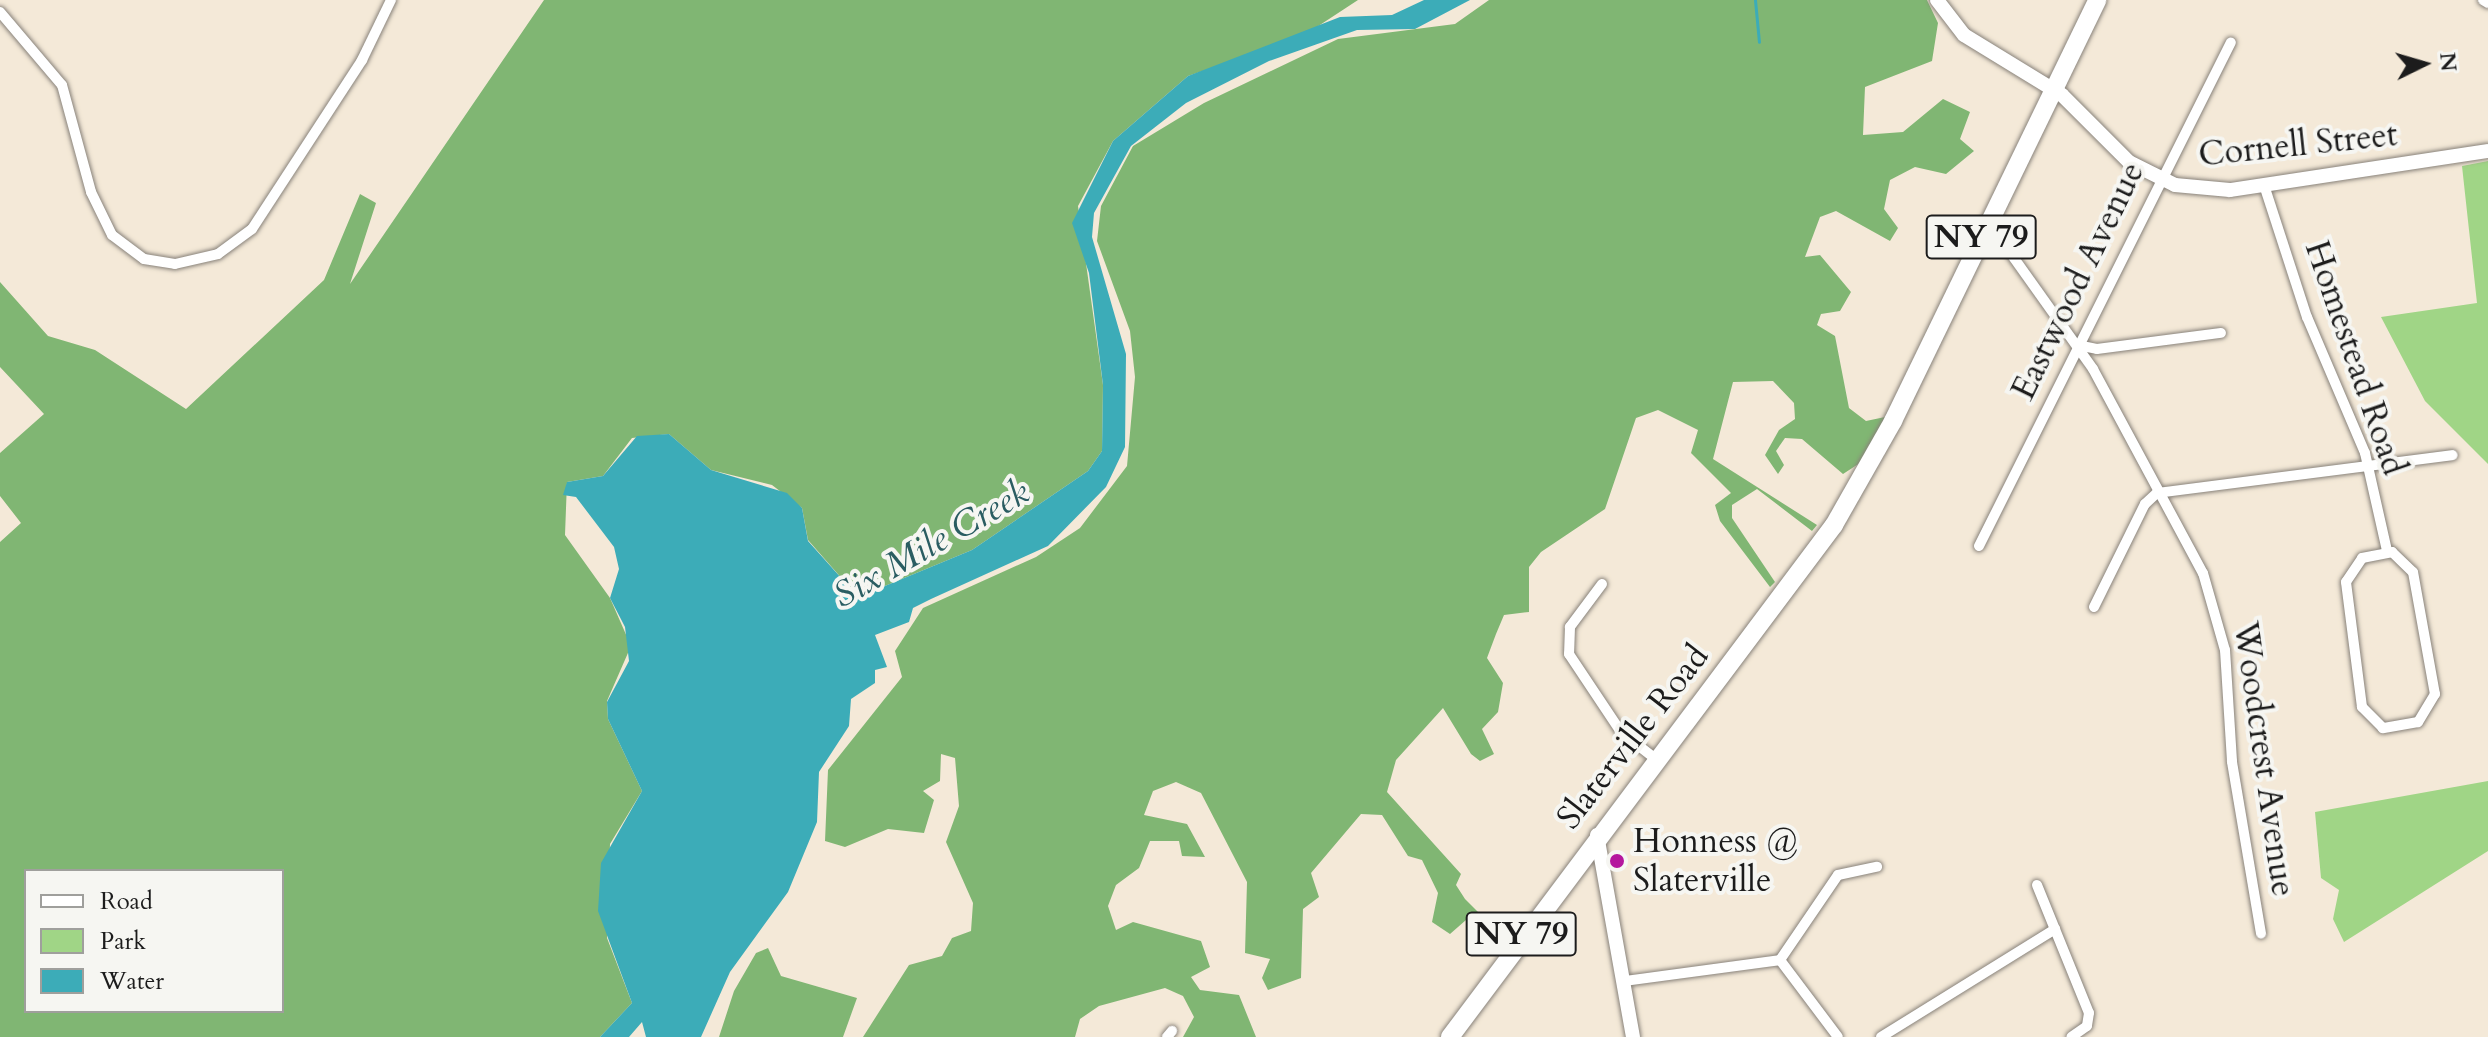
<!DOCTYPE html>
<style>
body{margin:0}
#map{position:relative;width:2488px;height:1037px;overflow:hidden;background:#f4e9d8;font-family:Cardo,serif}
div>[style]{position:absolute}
.green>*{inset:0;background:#a0d586}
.forest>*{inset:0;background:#80b673}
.water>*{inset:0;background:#3cacb8}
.stream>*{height:3px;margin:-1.5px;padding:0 1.5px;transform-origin:1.5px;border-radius:1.5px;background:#3cacb8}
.roads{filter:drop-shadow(0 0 2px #88827a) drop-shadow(0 0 2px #88827a)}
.street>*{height:10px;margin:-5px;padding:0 5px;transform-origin:5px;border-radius:5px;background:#fff}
.secondary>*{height:14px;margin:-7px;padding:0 7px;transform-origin:7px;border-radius:7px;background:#fff}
.highway>*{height:18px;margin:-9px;padding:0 9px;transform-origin:9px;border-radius:9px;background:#fff}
.dots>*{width:22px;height:22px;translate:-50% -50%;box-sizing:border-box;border:4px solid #f6f6f2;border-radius:50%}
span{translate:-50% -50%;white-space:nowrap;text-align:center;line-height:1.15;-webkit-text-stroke:8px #f6f6f2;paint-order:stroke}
.shield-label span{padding:2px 6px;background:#f6f6f2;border:2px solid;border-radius:6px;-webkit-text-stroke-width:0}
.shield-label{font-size:32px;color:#1c1c1c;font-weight:700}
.street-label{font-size:34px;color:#1c1c1c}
.poi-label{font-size:34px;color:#1c1c1c}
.left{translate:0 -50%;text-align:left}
.water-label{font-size:36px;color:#2a5d62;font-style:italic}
.legend{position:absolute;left:24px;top:869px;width:260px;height:144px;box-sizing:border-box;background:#f6f6f2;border:2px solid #9f9f9c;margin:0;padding:10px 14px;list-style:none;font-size:24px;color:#1c1c1c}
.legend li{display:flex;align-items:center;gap:16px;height:40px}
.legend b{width:40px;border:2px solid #9f9f9c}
.north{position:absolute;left:2384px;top:24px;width:80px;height:80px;-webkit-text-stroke:6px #f6f6f2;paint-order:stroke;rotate:85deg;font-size:22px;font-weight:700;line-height:32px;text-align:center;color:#1c1c1c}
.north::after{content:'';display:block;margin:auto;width:28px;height:36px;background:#1c1c1c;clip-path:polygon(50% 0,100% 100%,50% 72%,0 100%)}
</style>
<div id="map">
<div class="green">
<div style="clip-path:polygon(2488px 161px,2488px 464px,2425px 401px,2381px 317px,2477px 303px,2462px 166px)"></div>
<div style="clip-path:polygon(2488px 781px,2488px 851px,2344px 942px,2333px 919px,2339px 890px,2321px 878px,2315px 812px)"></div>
</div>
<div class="forest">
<div style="clip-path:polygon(evenodd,544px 0,1358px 0,1300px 38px,1188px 76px,1113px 141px,1078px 206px,1103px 385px,1102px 451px,1088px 471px,972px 550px,868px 593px,851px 589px,808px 540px,802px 508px,772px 485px,711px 470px,669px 434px,632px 438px,603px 476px,567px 482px,565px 535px,610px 598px,631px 646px,607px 701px,608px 719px,642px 791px,610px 844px,607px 938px,632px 1003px,600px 1037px,0 1037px,0 542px,21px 523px,0 496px,0 453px,44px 414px,0 367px,0 282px,48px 336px,95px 350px,186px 409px,324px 280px,360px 194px,376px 203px,350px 284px,544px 0,26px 871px,282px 871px,282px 1011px,26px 1011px,26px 871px)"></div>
<div style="clip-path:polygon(1489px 0,1927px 0,1938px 23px,1932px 61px,1865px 87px,1863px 135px,1903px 132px,1943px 99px,1970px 112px,1960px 139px,1974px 151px,1946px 174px,1915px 167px,1890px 180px,1884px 209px,1898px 228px,1890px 241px,1836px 211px,1820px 217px,1805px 257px,1820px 255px,1851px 292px,1840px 311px,1821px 314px,1817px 325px,1835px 336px,1849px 408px,1866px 421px,1885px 417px,1863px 461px,1843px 474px,1802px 439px,1785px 438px,1776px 451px,1784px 465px,1778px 474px,1765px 455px,1779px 430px,1795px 419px,1794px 403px,1773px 381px,1733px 382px,1713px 459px,1817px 525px,1812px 531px,1757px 489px,1732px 505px,1732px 518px,1775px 582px,1770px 587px,1720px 521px,1715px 505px,1731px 493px,1691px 453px,1698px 430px,1658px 410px,1636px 418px,1605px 509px,1541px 552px,1529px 567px,1529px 612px,1504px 615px,1496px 634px,1487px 658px,1503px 683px,1498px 712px,1482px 729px,1494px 754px,1480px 761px,1471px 754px,1443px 708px,1396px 760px,1387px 792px,1461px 874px,1456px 885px,1465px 899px,1504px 938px,1495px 950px,1466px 920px,1450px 934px,1432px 922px,1438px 893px,1422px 860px,1408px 856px,1382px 815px,1361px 814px,1311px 873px,1319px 897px,1303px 909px,1301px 978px,1268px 990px,1262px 978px,1270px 959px,1245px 953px,1247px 882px,1201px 793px,1176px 782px,1153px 791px,1144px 815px,1187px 824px,1205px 857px,1182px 856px,1179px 841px,1150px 841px,1139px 868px,1116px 885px,1108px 906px,1116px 930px,1133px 922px,1201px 941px,1210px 967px,1191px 977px,1200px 990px,1239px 995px,1256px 1037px,1183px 1037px,1194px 1017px,1183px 996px,1165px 988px,1099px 1006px,1080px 1019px,1075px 1037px,863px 1037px,909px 965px,942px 956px,952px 938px,971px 931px,973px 903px,946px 842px,959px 806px,955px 758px,941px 754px,940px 781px,923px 791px,934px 800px,924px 833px,888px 829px,845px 847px,825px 841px,828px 770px,902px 677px,895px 651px,923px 608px,1036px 557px,1080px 528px,1127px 466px,1135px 377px,1130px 331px,1097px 241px,1101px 206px,1133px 146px,1204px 103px,1338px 39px,1455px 24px)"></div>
<div style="clip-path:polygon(768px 948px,781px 976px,857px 998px,843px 1037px,719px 1037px,734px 991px,756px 953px)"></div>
</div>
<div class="water">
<div style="clip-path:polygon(1424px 0,1470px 0,1415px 29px,1357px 30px,1269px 61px,1186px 103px,1131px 146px,1094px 213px,1092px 237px,1126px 354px,1125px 447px,1106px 487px,1048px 546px,931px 599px,913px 608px,909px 622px,875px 635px,887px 667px,875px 670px,875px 683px,851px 699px,849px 726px,819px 772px,817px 822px,788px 892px,730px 972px,701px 1037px,646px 1037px,642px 1022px,629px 1037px,600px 1037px,632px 1003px,598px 911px,601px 863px,642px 791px,608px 719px,607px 702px,629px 661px,625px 627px,610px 598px,619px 569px,614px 547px,576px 497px,563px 495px,567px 482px,603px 476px,637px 436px,669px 434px,711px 470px,787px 493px,802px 508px,808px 541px,851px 589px,868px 593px,972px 550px,1088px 471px,1102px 451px,1103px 385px,1089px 273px,1072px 223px,1113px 141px,1188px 76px,1340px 17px,1392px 15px)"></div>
</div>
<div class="stream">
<div style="left:1755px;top:0;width:42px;rotate:84.6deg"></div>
</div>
<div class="roads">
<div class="street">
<div style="left:2483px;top:0;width:6px;rotate:31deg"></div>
<div style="left:0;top:12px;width:96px;rotate:49.7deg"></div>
<div style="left:62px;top:85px;width:111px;rotate:74.8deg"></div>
<div style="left:91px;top:192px;width:48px;rotate:64deg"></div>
<div style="left:112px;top:235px;width:40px;rotate:37deg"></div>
<div style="left:144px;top:259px;width:31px;rotate:9deg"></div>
<div style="left:175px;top:264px;width:44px;rotate:-13.1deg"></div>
<div style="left:218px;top:254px;width:42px;rotate:-36.3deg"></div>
<div style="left:252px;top:229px;width:202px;rotate:-56.9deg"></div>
<div style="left:362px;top:60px;width:67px;rotate:-64.2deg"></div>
<div style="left:2264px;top:185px;width:139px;rotate:72deg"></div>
<div style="left:2307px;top:317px;width:148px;rotate:66.9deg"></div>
<div style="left:2365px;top:453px;width:100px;rotate:77.3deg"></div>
<div style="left:1989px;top:223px;width:179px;rotate:54.5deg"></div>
<div style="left:2093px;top:369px;width:232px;rotate:61.7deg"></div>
<div style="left:2203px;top:573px;width:80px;rotate:74.1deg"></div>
<div style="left:2225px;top:650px;width:112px;rotate:86.4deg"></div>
<div style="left:2232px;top:762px;width:174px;rotate:80.4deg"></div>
<div style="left:2077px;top:345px;width:20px;rotate:11deg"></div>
<div style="left:2097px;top:349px;width:125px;rotate:-7.4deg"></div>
<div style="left:1979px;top:546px;width:563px;rotate:-63.43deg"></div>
<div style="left:2392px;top:552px;width:29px;rotate:44deg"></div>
<div style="left:2413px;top:572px;width:124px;rotate:79.8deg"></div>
<div style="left:2435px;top:694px;width:33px;rotate:121deg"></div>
<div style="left:2418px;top:722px;width:36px;rotate:170deg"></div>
<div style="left:2383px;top:728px;width:30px;rotate:-135deg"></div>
<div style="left:2362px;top:707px;width:126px;rotate:-97.3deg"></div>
<div style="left:2346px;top:582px;width:29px;rotate:-56deg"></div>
<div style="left:2362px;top:558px;width:31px;rotate:-11deg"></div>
<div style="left:1602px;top:584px;width:54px;rotate:126.7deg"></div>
<div style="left:1570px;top:627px;width:27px;rotate:92deg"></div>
<div style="left:1569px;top:654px;width:94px;rotate:56.3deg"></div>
<div style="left:1621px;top:732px;width:46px;rotate:37.9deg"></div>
<div style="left:2094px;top:607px;width:115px;rotate:-63.7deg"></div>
<div style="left:2145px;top:504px;width:16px;rotate:-43deg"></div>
<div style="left:2157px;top:493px;width:298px;rotate:-7.3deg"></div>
<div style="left:2037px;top:885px;width:138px;rotate:67.9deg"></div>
<div style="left:2089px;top:1013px;width:13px;rotate:99deg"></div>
<div style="left:2087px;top:1026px;width:19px;rotate:145deg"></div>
<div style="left:1780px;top:960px;width:103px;rotate:-55.7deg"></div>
<div style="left:1838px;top:875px;width:40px;rotate:-12deg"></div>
<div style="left:1780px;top:960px;width:96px;rotate:53deg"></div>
<div style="left:1625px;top:981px;width:156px;rotate:-7.7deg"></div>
<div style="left:1167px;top:1037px;width:8px;rotate:-50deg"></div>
<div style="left:1881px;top:1037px;width:205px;rotate:-31.8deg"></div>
</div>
<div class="secondary">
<div style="left:1937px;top:0;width:44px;rotate:52.4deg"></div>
<div style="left:1964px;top:35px;width:115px;rotate:31.5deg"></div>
<div style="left:2062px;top:95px;width:95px;rotate:45deg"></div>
<div style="left:2129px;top:162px;width:51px;rotate:26.6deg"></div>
<div style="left:2175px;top:185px;width:55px;rotate:5.2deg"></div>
<div style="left:2230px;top:190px;width:261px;rotate:-8.6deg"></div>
<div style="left:1597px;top:835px;width:205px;rotate:79.9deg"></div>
</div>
<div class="highway">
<div style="left:1450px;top:1037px;width:640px;rotate:-53.13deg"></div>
<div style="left:1834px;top:525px;width:120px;rotate:-60.4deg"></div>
<div style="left:1893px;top:421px;width:468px;rotate:-64.1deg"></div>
</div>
</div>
<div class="dots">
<div style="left:1617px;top:861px;background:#b5179e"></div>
</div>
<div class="shield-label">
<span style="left:1981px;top:237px">NY 79</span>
<span style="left:1521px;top:934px">NY 79</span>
</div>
<div class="street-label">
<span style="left:2298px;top:145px;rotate:-6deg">Cornell Street</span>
<span style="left:2078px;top:281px;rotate:-64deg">Eastwood Avenue</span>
<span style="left:2355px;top:358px;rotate:71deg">Homestead Road</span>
<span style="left:1633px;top:737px;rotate:-52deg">Slaterville Road</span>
<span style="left:2264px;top:759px;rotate:82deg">Woodcrest Avenue</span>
</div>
<div class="poi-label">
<span class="left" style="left:1633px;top:861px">Honness @<br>Slaterville</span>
</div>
<div class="water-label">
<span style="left:931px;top:544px;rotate:-30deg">Six Mile Creek</span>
</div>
<ul class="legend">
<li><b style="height:10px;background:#fff"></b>Road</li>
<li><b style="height:22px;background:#a0d586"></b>Park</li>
<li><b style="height:22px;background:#3cacb8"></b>Water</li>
</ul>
<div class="north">N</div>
</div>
